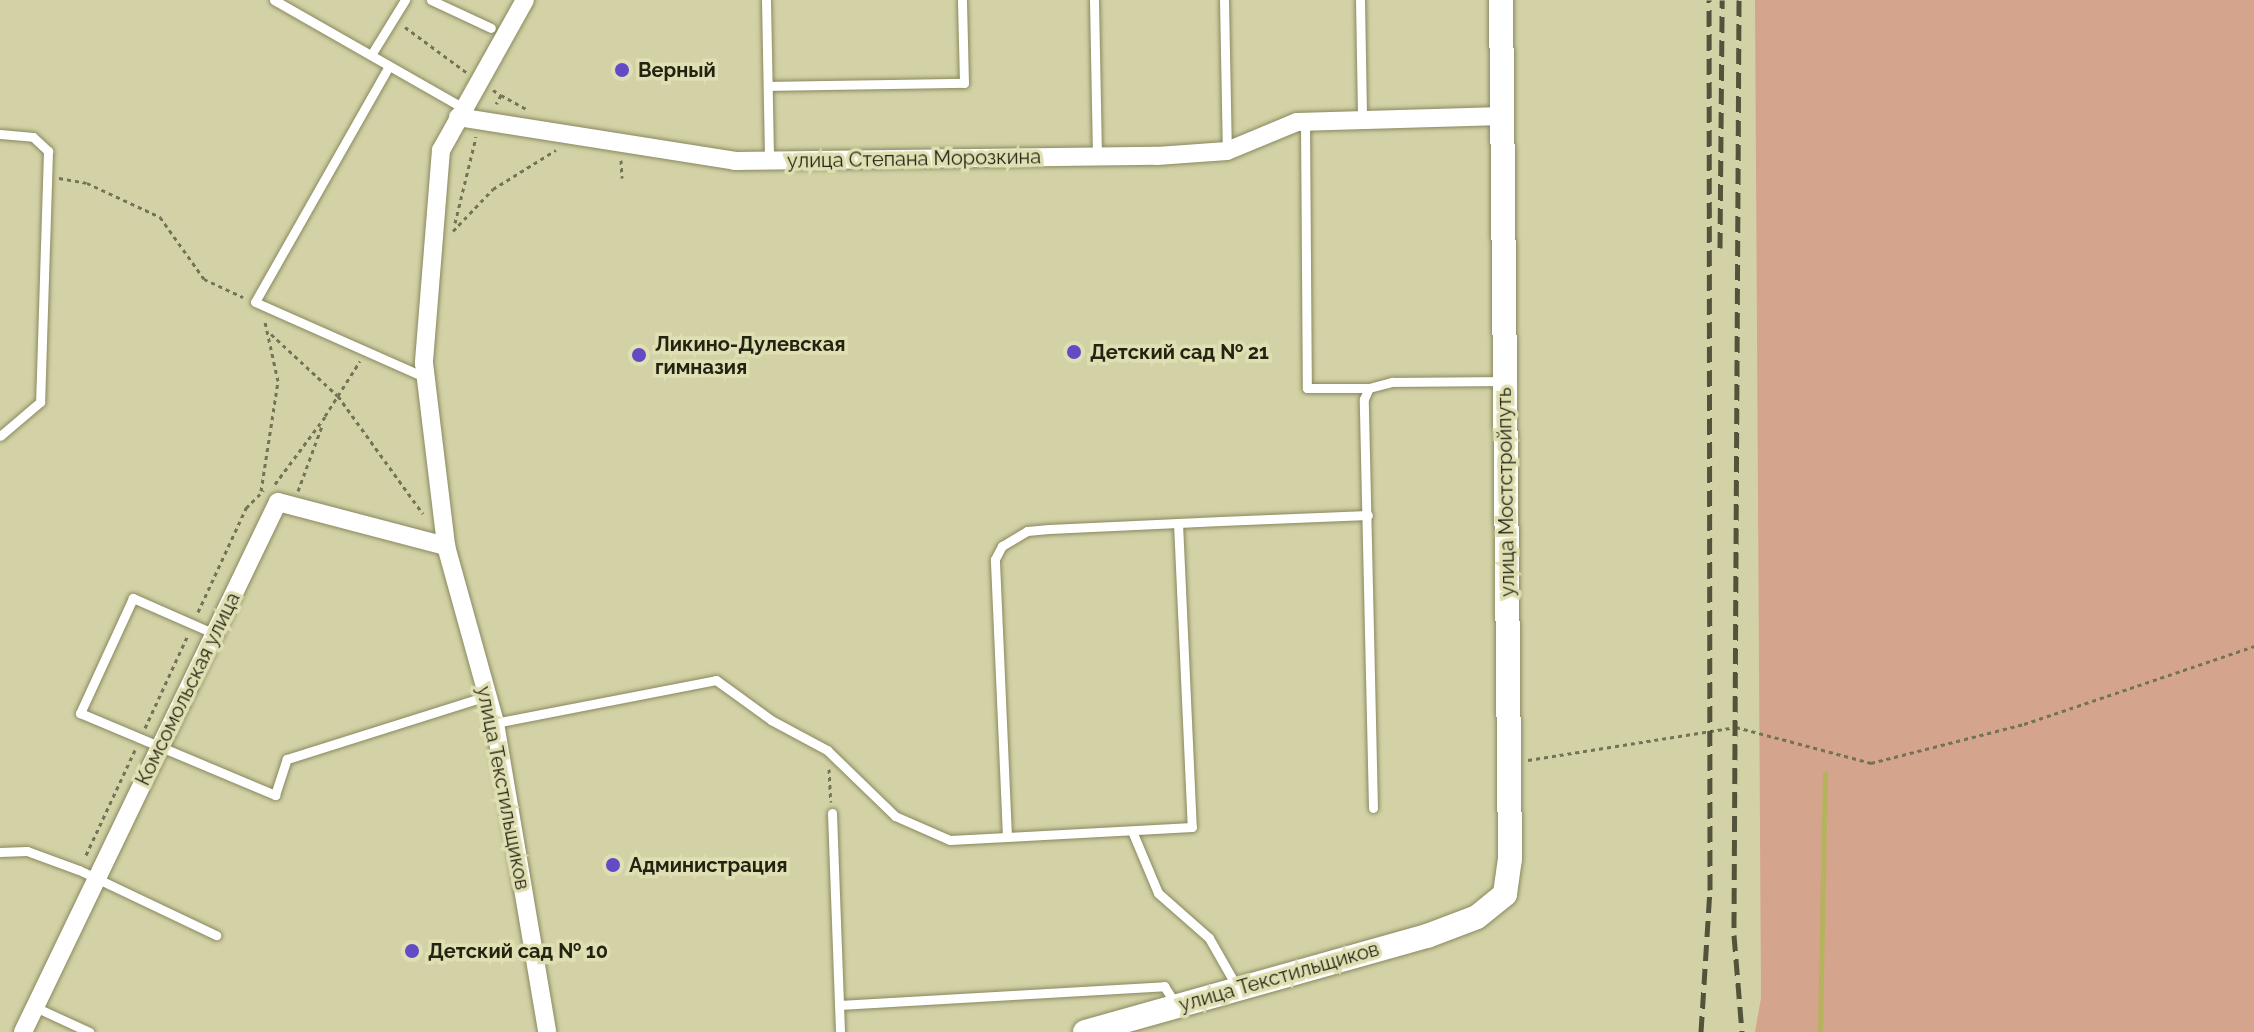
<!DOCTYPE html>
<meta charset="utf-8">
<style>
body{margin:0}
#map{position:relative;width:2254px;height:1032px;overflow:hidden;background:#d3d2a6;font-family:Raleway,sans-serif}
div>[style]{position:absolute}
.green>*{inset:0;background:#d4a48d}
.stream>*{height:5px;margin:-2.5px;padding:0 2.5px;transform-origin:2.5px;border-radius:2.5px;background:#b6b25d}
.path>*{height:3px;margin-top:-1.5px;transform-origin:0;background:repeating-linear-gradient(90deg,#747356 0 4px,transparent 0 8px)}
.roads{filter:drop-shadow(0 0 2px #89885f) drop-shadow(0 0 2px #89885f)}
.lane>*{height:9px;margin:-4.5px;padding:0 4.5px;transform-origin:4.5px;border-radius:4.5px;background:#fff}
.street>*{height:18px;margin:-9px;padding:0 9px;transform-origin:9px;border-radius:9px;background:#fff}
.secondary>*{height:24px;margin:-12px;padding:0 12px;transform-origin:12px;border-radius:12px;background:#fff}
.rail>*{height:5px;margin-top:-2.5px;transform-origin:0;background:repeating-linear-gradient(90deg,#53523a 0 16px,transparent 0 24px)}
.dots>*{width:22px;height:22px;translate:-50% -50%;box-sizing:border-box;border:4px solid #e0dfb3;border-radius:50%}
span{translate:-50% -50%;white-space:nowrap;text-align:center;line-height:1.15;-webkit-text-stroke:7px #e0dfb3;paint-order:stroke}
.poi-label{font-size:20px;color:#232312;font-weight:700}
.left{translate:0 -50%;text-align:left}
.street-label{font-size:20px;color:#232312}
</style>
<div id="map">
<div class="green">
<div style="clip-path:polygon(1755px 0,2254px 0,2254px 1032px,1755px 1032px,1761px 998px)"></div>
</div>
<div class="stream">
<div style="left:1820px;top:1032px;width:259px;rotate:-88.9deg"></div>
</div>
<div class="path">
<div style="left:405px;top:27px;width:76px;rotate:36.4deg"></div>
<div style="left:493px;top:90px;width:9px;rotate:32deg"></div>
<div style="left:501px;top:95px;width:10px;rotate:119deg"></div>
<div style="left:501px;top:95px;width:29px;rotate:29deg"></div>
<div style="left:621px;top:160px;width:18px;rotate:87deg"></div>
<div style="left:59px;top:178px;width:28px;rotate:10deg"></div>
<div style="left:87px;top:183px;width:81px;rotate:25deg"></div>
<div style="left:160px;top:217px;width:76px;rotate:54.6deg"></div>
<div style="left:204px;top:279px;width:43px;rotate:24.8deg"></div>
<div style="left:455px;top:223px;width:89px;rotate:-76.3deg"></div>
<div style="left:453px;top:231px;width:58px;rotate:-46.4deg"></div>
<div style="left:493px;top:189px;width:74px;rotate:-31.8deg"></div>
<div style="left:271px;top:334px;width:91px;rotate:42.8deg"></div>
<div style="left:338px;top:396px;width:145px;rotate:54.2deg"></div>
<div style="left:325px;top:416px;width:65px;rotate:-57.5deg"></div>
<div style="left:275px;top:484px;width:84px;rotate:-53.3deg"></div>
<div style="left:261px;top:491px;width:111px;rotate:-81.2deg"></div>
<div style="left:278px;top:381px;width:60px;rotate:-102.4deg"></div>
<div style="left:298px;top:491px;width:72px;rotate:-69.8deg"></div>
<div style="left:198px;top:612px;width:115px;rotate:-65.2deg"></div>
<div style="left:246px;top:508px;width:25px;rotate:-45deg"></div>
<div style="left:145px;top:728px;width:100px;rotate:-65.2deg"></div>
<div style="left:1528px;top:760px;width:211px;rotate:-9deg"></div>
<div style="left:1736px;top:727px;width:140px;rotate:14.9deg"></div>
<div style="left:1871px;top:763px;width:158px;rotate:-14.3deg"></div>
<div style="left:2024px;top:724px;width:243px;rotate:-18.7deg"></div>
<div style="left:829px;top:769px;width:33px;rotate:87deg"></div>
<div style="left:86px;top:855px;width:116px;rotate:-65deg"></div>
</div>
<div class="roads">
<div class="lane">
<div style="left:274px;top:0;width:218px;rotate:29.7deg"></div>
<div style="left:431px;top:0;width:66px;rotate:25deg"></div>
<div style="left:766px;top:0;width:161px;rotate:88.9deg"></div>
<div style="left:1094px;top:0;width:156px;rotate:88.9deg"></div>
<div style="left:1224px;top:0;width:151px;rotate:88.9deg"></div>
<div style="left:1360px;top:0;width:120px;rotate:89deg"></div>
<div style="left:371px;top:55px;width:65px;rotate:-58.3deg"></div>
<div style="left:389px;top:66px;width:271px;rotate:119.6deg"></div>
<div style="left:255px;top:302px;width:185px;rotate:23.9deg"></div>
<div style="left:768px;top:86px;width:196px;rotate:-0.9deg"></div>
<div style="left:964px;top:83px;width:83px;rotate:-91.4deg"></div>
<div style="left:1305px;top:122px;width:266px;rotate:89.6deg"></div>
<div style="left:1307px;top:388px;width:62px"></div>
<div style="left:0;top:134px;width:33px;rotate:5deg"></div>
<div style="left:33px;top:137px;width:21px;rotate:43deg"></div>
<div style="left:48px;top:151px;width:251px;rotate:91.8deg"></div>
<div style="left:40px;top:402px;width:52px;rotate:139.6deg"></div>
<div style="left:1178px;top:523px;width:304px;rotate:87.4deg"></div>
<div style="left:1192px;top:827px;width:185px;rotate:176.9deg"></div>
<div style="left:1007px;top:837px;width:278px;rotate:-92.5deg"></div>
<div style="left:995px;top:559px;width:15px;rotate:-62deg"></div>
<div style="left:1002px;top:546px;width:29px;rotate:-31deg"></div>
<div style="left:1027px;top:531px;width:22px;rotate:-5deg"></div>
<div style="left:1049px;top:529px;width:172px;rotate:-2.7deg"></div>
<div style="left:1221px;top:521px;width:147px;rotate:-2.3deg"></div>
<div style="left:215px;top:634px;width:90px;rotate:-156.3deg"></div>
<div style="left:133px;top:598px;width:127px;rotate:114.7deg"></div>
<div style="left:80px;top:713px;width:212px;rotate:22.8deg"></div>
<div style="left:275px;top:795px;width:38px;rotate:-72deg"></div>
<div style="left:287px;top:759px;width:210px;rotate:-17.5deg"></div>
<div style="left:495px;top:723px;width:225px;rotate:-11deg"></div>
<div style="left:716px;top:680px;width:68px;rotate:36deg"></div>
<div style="left:771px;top:720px;width:64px;rotate:28.2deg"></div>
<div style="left:827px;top:750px;width:95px;rotate:44.1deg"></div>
<div style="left:895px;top:816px;width:60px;rotate:23.6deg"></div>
<div style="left:950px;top:840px;width:57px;rotate:-3deg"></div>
<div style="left:1373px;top:808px;width:409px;rotate:-91.3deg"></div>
<div style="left:1364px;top:399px;width:12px;rotate:-66deg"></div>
<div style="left:1369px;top:388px;width:24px;rotate:-15deg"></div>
<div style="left:1392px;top:382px;width:110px;rotate:-0.5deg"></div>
<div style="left:832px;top:813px;width:219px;rotate:87.9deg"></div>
<div style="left:1132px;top:831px;width:67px;rotate:67.2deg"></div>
<div style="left:1158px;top:893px;width:68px;rotate:41.4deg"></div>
<div style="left:1209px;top:938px;width:56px;rotate:60.3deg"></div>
<div style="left:0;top:852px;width:27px;rotate:-2deg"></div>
<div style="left:27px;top:851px;width:55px;rotate:20.1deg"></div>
<div style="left:79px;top:870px;width:152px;rotate:25.4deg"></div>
<div style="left:839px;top:1005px;width:326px;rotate:-3.3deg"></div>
<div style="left:1164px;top:986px;width:24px;rotate:57deg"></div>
<div style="left:35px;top:1007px;width:60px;rotate:24.8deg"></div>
</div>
<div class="street">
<div style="left:525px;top:0;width:172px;rotate:119.2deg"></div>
<div style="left:441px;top:150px;width:214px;rotate:94.6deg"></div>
<div style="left:424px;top:363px;width:184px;rotate:83.1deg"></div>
<div style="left:446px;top:546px;width:184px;rotate:74.5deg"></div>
<div style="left:495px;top:723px;width:313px;rotate:80.4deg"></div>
<div style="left:458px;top:117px;width:280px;rotate:9deg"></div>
<div style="left:735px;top:161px;width:422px;rotate:-0.7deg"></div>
<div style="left:1157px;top:156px;width:70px;rotate:-4.1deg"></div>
<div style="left:1227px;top:151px;width:76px;rotate:-22.5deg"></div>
<div style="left:1297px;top:122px;width:206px;rotate:-1.7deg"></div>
<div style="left:23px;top:1032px;width:588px;rotate:-64.31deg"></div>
<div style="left:278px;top:502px;width:174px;rotate:14.7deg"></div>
</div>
<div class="secondary">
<div style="left:1085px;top:1032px;width:355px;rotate:-15.7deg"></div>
<div style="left:1427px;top:936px;width:53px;rotate:-20.8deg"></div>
<div style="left:1477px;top:917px;width:36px;rotate:-39deg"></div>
<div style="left:1505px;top:894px;width:35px;rotate:-82deg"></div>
<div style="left:1510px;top:859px;width:859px;rotate:-90.6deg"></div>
</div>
</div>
<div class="rail">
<div style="left:1739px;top:0;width:935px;rotate:90.31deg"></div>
<div style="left:1734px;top:935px;width:97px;rotate:85.3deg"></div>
<div style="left:1720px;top:248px;width:248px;rotate:-89.5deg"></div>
<div style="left:1701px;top:1032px;width:142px;rotate:-86.4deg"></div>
<div style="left:1710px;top:890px;width:890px;rotate:-90.06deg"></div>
</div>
<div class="dots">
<div style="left:622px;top:70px;background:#624bc4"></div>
<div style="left:1074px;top:352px;background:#624bc4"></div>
<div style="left:639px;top:355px;background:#624bc4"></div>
<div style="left:613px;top:865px;background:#624bc4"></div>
<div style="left:412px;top:951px;background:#624bc4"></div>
</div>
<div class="poi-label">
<span class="left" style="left:638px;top:70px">Верный</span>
<span class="left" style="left:655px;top:356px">Ликино-Дулевская<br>гимназия</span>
<span class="left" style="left:1090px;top:352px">Детский сад № 21</span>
<span class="left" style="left:629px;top:865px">Администрация</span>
<span class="left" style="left:428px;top:951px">Детский сад № 10</span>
</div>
<div class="street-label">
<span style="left:914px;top:159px;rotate:-1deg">улица Степана Морозкина</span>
<span style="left:1506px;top:492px;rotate:-91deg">улица Мостстройпуть</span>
<span style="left:188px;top:689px;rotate:-64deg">Комсомольская улица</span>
<span style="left:503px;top:788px;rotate:79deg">улица Текстильщиков</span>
<span style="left:1279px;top:977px;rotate:-16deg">улица Текстильщиков</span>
</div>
</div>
